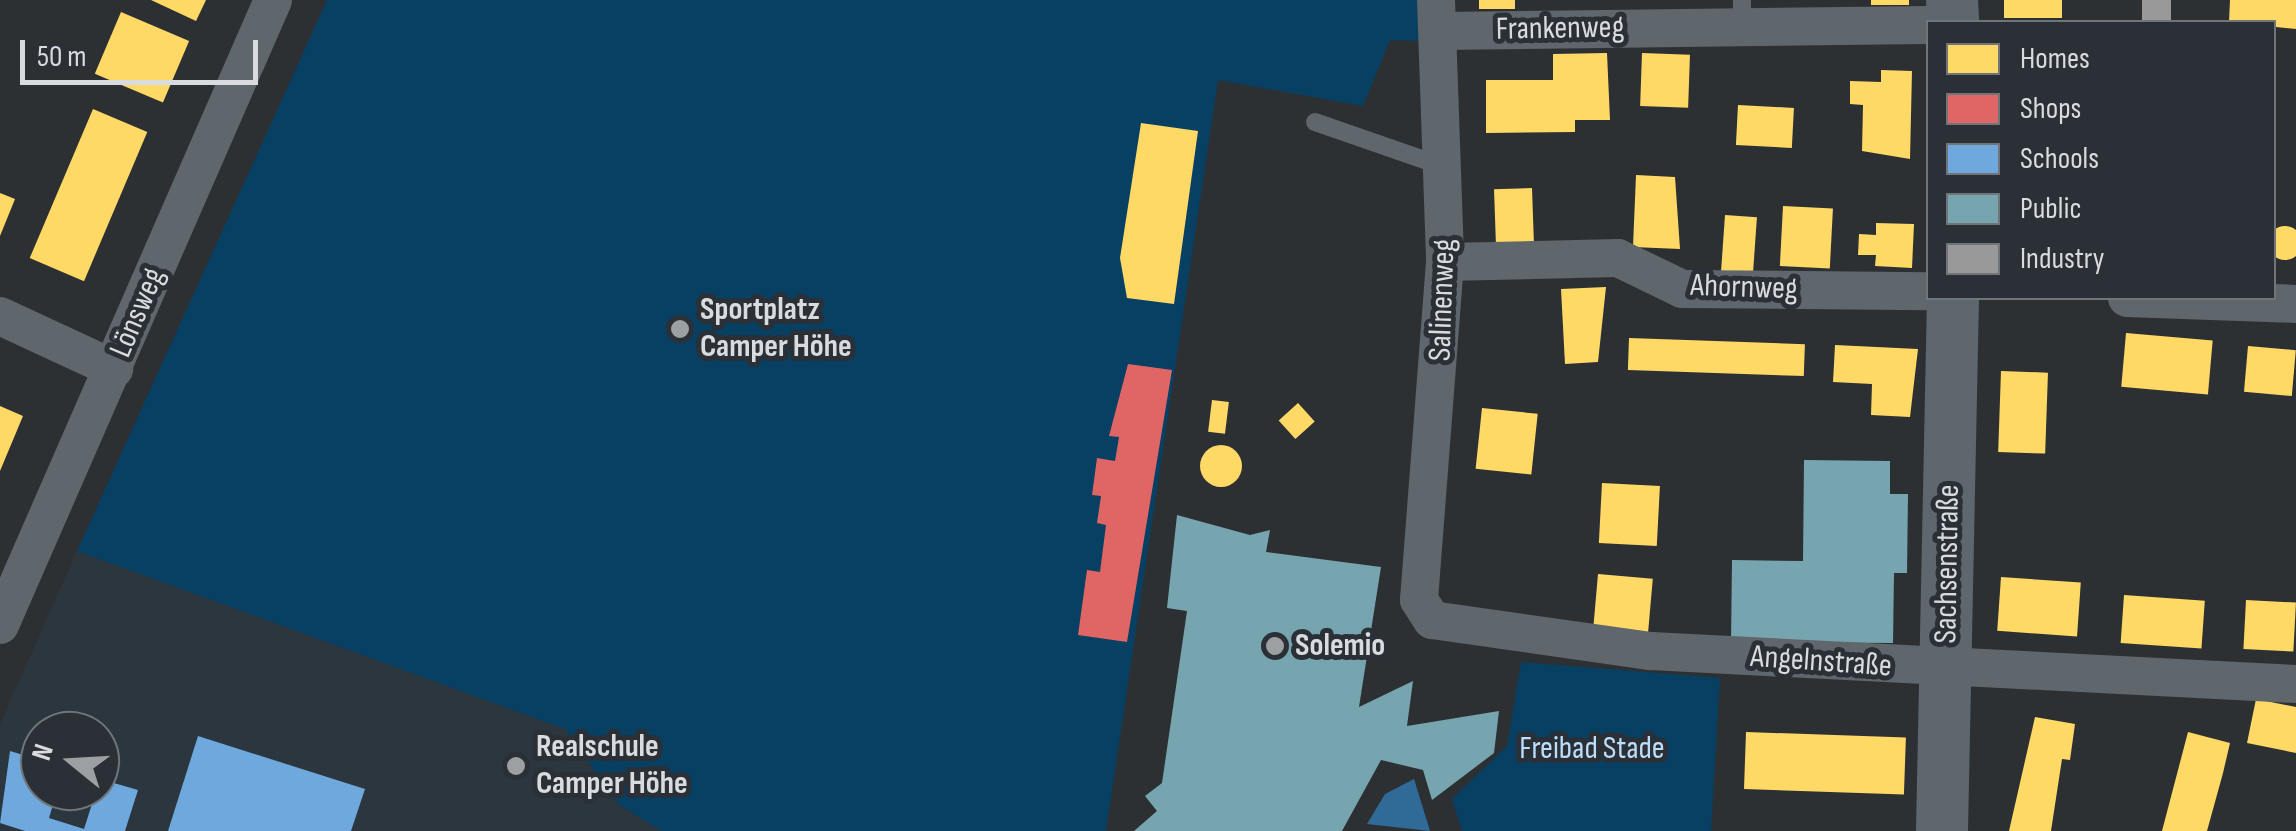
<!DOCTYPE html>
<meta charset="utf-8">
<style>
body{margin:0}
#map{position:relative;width:2296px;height:831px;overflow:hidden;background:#2d3033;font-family:"Sofia Sans Condensed",sans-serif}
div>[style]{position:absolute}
.built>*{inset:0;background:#2b363f}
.green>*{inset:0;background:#084063}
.water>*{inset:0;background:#306b98}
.homes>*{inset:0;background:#ffd966;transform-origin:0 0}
.round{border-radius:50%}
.shops>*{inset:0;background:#e06666}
.schools>*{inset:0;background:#6fa8dc}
.public>*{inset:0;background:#76a5af}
.industry>*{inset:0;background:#999;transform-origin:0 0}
.lane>*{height:18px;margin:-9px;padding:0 9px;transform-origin:9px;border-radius:9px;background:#5f666c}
.street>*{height:38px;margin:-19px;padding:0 19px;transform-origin:19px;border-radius:19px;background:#5f666c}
.secondary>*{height:52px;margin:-26px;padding:0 26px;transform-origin:26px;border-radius:26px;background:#5f676e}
.dots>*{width:28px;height:28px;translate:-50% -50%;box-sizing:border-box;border:5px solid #2a3036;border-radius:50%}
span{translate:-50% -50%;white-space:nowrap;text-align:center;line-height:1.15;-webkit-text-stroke:10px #2a3036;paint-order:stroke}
.street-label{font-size:32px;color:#d8dce0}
.poi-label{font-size:32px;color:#d8dce0;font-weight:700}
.left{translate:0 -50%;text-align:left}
.park-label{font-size:32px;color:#bddefb}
.legend{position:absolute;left:1926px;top:20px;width:350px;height:280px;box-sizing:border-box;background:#2a3036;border:2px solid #70757a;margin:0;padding:12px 18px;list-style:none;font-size:30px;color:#d8dce0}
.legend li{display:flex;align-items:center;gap:20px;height:50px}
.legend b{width:50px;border:2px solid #70757a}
.north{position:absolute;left:20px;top:711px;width:100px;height:100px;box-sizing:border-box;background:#2a3036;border:2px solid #70757a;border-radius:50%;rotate:288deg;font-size:28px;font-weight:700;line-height:40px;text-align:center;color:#d8dce0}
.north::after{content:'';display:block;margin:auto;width:35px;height:45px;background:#9ca0a3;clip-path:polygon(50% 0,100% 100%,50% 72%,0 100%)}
.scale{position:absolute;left:20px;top:40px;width:238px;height:45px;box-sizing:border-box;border:5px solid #d8dce0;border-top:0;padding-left:12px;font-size:30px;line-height:35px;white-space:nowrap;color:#d8dce0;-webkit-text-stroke:8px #2a3036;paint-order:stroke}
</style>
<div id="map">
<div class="built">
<div style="clip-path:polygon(evenodd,77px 551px,565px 729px,617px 804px,661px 831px,0 831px,0 724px,77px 551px,40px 731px,100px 731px,100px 791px,40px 791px,40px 731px)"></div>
</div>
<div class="green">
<div style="clip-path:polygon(327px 0,1417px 0,1419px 41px,1390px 40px,1363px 106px,1218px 80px,1106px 831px,661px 831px,618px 804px,565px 729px,77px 551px)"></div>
<div style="clip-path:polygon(1521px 662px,1720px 678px,1711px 831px,1462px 831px,1452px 799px,1507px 746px)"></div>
</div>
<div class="water">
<div style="clip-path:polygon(1414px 779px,1430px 831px,1367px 824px,1385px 794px)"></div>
</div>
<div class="homes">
<div style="clip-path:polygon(151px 0,206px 0,196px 21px)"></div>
<div style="left:1479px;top:0;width:36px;height:9px"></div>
<div style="left:1871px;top:0;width:38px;height:5px"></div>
<div style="left:2004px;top:0;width:58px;height:18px"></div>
<div style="clip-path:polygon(2230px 0,2296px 0,2296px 29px,2229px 22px)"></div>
<div style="left:121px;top:12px;width:74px;height:67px;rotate:23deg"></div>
<div style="clip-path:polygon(1607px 53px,1610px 120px,1575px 120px,1575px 132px,1486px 133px,1486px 80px,1553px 80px,1553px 54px)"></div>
<div style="left:1642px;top:53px;width:48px;height:53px;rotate:2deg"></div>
<div style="clip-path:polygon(1881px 70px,1912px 71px,1910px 159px,1862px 151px,1863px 105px,1850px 104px,1850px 81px,1881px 82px)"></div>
<div style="left:1738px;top:105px;width:56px;height:40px;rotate:3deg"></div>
<div style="left:93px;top:109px;width:59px;height:162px;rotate:23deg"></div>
<div style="clip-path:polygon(1141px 123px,1198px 131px,1174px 304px,1127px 298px,1120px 258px)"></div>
<div style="clip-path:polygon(1636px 175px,1675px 177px,1680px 249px,1633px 247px)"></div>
<div style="left:1532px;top:188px;width:57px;height:38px;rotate:88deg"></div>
<div style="clip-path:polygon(0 193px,15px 199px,0 236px)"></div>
<div style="left:1783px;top:206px;width:50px;height:60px;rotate:3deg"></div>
<div style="left:1725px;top:215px;width:32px;height:57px;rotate:4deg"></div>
<div style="clip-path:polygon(1876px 223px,1914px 224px,1912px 268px,1875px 266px,1876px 255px,1858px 255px,1859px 234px,1876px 235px)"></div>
<div class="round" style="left:2268px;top:226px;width:34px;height:34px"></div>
<div style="clip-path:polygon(1606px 287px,1598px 362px,1565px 364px,1561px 289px)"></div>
<div style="left:2126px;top:333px;width:87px;height:54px;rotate:5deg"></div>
<div style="left:1629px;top:338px;width:176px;height:32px;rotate:2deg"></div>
<div style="clip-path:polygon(1835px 345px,1918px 349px,1910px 417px,1871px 415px,1872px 384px,1833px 382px)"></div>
<div style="left:2248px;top:346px;width:48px;height:46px;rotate:5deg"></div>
<div style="left:2001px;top:371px;width:47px;height:81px;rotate:2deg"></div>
<div style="left:1212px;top:400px;width:17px;height:32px;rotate:7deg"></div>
<div style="left:1298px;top:403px;width:25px;height:26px;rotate:48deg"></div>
<div style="clip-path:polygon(0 406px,23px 416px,0 471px)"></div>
<div style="left:1482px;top:408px;width:56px;height:61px;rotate:6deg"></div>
<div class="round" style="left:1200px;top:445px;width:42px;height:42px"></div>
<div style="left:1602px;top:483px;width:58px;height:60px;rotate:3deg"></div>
<div style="left:1598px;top:574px;width:55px;height:57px;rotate:5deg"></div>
<div style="left:2001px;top:577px;width:80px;height:54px;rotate:4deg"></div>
<div style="left:2124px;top:595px;width:81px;height:48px;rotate:4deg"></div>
<div style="left:2246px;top:600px;width:50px;height:49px;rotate:3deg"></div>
<div style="clip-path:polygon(2256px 699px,2296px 707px,2296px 753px,2247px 743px)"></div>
<div style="clip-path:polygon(2035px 717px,2075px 724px,2070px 760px,2062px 759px,2051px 831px,2009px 831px)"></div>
<div style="left:1746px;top:732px;width:160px;height:57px;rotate:2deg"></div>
<div style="clip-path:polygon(2188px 732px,2230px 743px,2223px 773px,2207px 831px,2162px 831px)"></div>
</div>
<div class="shops">
<div style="clip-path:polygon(1128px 364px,1172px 370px,1127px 642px,1078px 635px,1087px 570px,1100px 572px,1106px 525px,1097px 523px,1101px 496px,1092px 495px,1097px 458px,1115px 461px,1119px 437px,1109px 436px)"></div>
</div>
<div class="schools">
<div style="clip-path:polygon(198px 736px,365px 789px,351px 831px,168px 831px)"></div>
<div style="clip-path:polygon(10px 751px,40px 760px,40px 791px,57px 791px,49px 818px,84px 829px,100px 779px,138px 790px,125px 831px,25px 831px,0 823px)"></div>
</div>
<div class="public">
<div style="clip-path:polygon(1804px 460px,1890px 461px,1890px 494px,1908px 494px,1907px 573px,1894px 573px,1893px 643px,1731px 642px,1732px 560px,1803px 561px)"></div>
<div style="clip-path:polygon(1177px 515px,1250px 535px,1270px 530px,1266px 552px,1381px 567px,1359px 707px,1413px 681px,1407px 726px,1499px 711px,1494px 753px,1432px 800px,1423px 770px,1381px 760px,1342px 831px,1134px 831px,1157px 811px,1145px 796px,1162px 783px,1187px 611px,1167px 608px)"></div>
</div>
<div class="industry">
<div style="left:2142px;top:0;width:29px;height:22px"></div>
</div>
<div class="lane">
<div style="left:1742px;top:25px;width:25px;rotate:-90deg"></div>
<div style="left:1315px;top:122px;width:138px;rotate:19.1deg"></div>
</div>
<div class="street">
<div style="left:1436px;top:0;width:262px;rotate:88deg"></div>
<div style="left:1445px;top:262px;width:339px;rotate:94.4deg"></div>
<div style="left:1419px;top:600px;width:24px;rotate:57deg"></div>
<div style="left:1432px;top:620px;width:221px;rotate:8.1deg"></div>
<div style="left:1651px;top:651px;width:646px;rotate:2.93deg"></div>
<div style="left:1438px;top:31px;width:490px;rotate:-0.7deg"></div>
<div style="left:1445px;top:262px;width:173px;rotate:-1.3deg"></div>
<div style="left:1618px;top:258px;width:71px;rotate:25.8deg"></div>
<div style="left:1682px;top:289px;width:246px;rotate:0.5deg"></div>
<div style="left:2127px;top:298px;width:169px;rotate:2deg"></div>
<div style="left:0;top:316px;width:126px;rotate:24.9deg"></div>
<div style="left:0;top:625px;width:682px;rotate:-66.4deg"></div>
</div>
<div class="secondary">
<div style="left:1952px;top:0;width:22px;rotate:87deg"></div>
<div style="left:1942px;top:831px;width:533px;rotate:-88.82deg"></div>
</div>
<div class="dots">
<div style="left:680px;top:329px;background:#9ca0a3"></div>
<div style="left:1275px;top:646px;background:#9ca0a3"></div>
<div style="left:516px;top:766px;background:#9ca0a3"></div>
</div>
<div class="street-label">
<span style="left:1560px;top:29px;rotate:-1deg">Frankenweg</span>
<span style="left:1744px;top:288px;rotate:2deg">Ahornweg</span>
<span style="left:1443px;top:300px;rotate:-88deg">Salinenweg</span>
<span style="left:138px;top:313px;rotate:-67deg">Lönsweg</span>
<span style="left:1948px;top:564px;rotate:-89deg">Sachsenstraße</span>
<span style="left:1821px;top:662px;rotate:4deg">Angelnstraße</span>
</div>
<div class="poi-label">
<span class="left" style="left:700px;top:329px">Sportplatz<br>Camper Höhe</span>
<span class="left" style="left:1295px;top:646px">Solemio</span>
<span class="left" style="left:536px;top:766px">Realschule<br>Camper Höhe</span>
</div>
<div class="park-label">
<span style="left:1592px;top:749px">Freibad Stade</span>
</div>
<ul class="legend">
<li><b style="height:28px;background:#ffd966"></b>Homes</li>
<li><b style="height:28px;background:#e06666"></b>Shops</li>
<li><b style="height:28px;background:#6fa8dc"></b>Schools</li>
<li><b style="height:28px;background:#76a5af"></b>Public</li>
<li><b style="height:28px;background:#999"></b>Industry</li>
</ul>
<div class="north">N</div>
<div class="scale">50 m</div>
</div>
